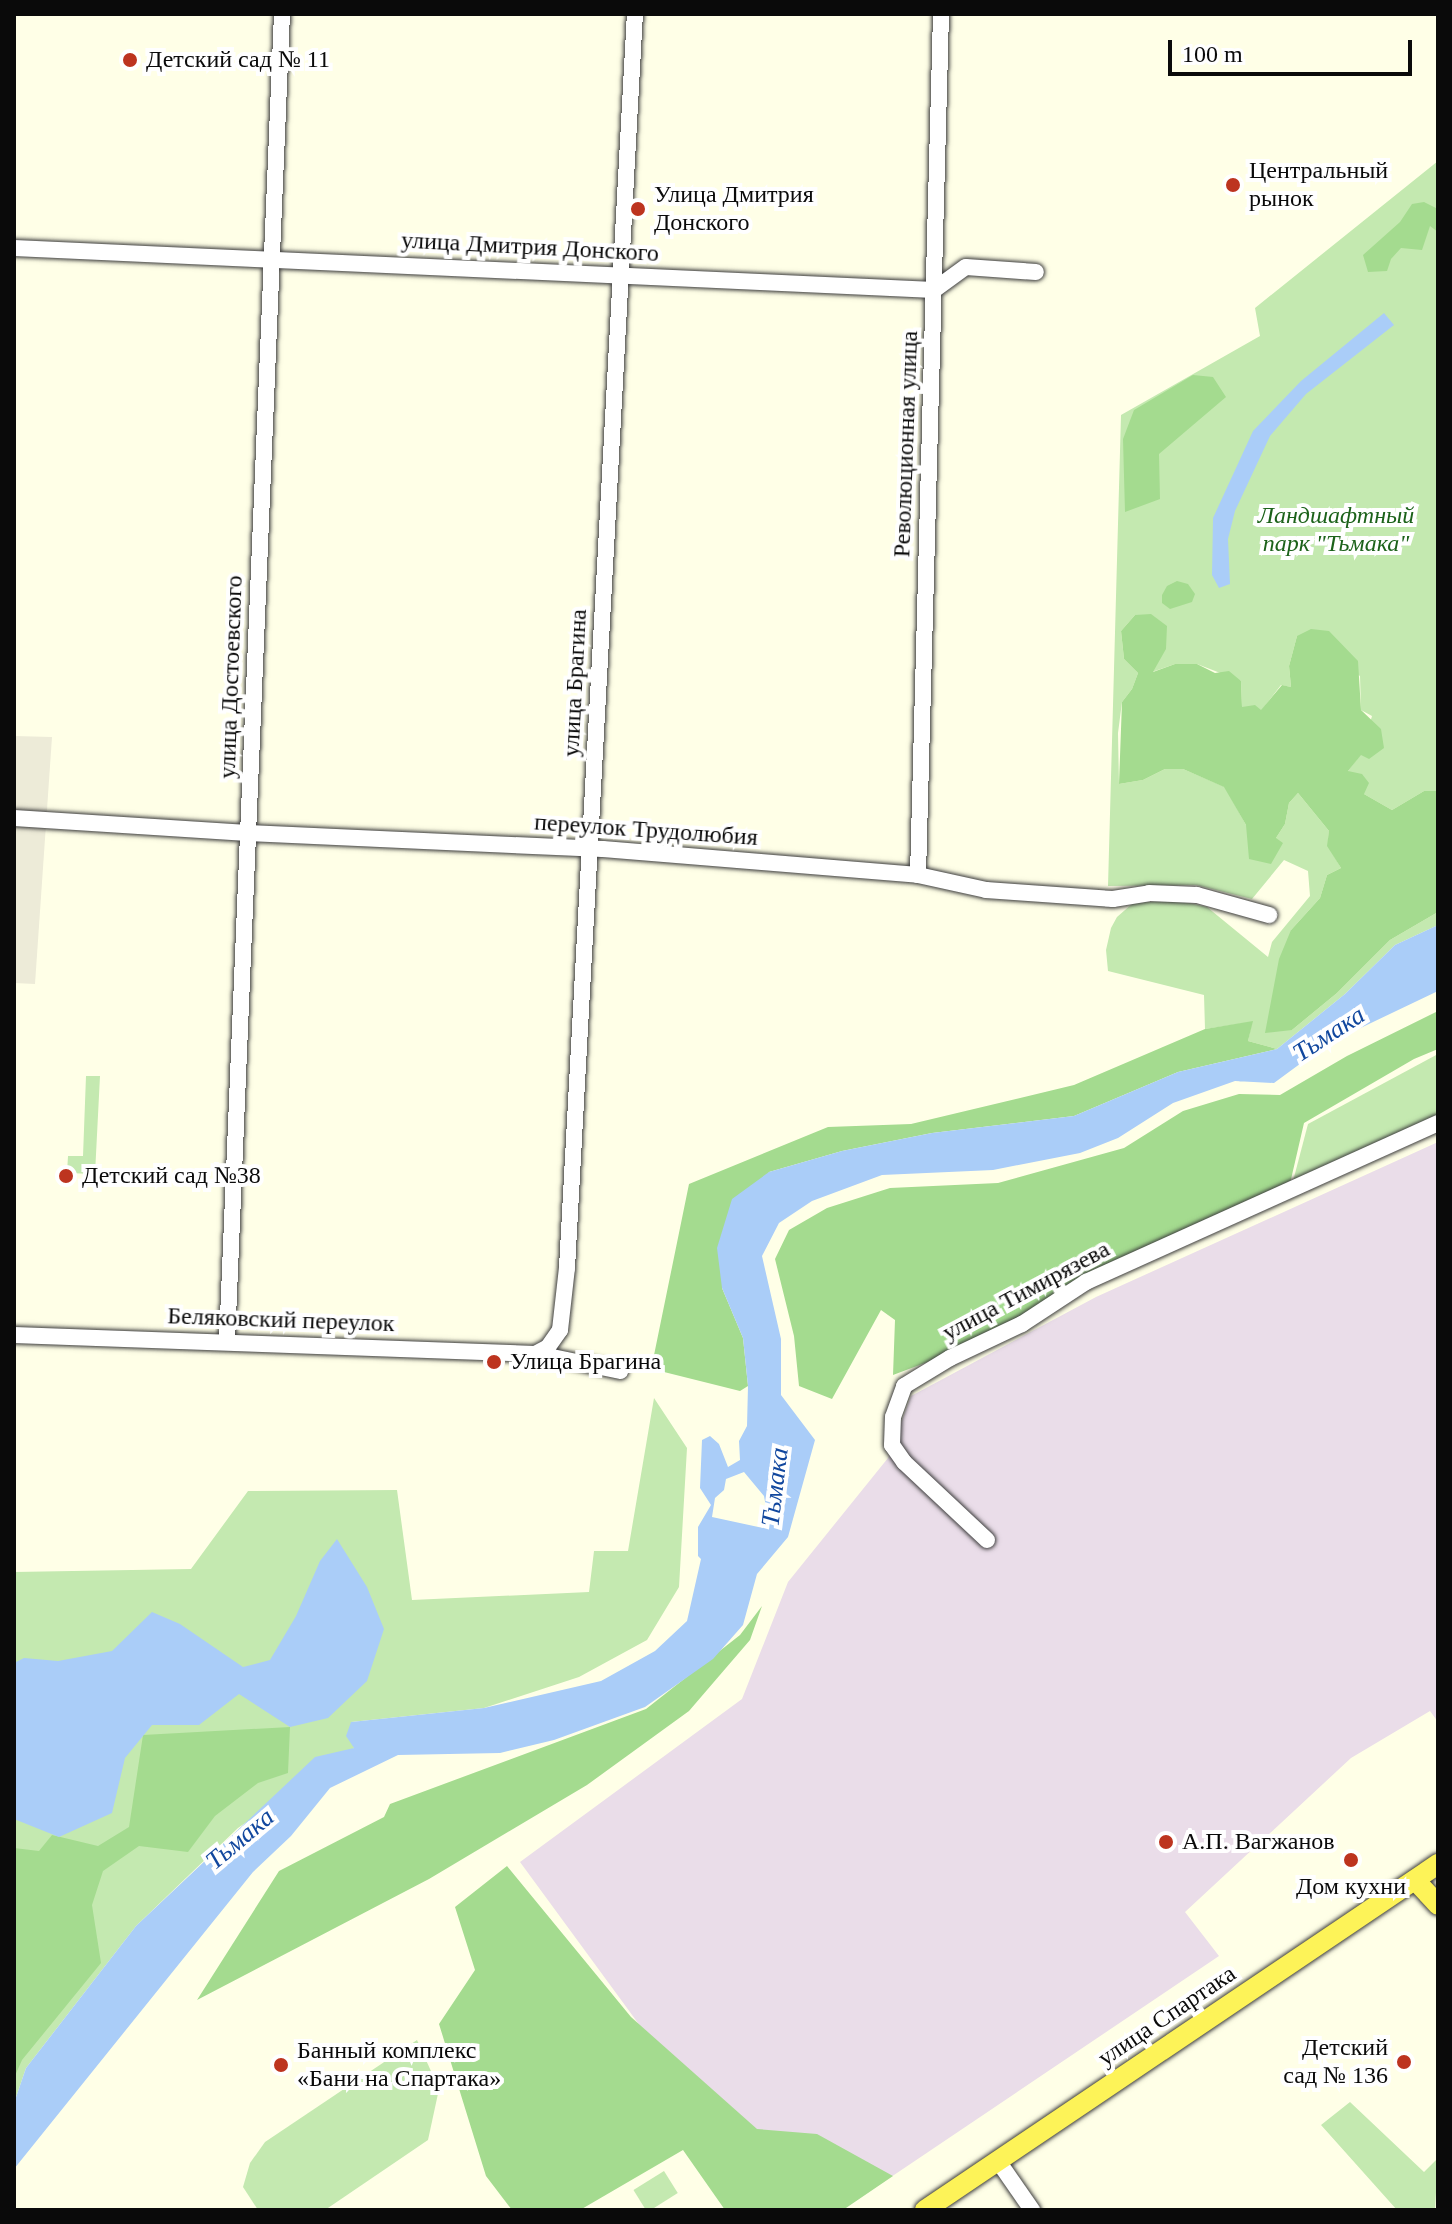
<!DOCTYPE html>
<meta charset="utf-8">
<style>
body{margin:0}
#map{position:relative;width:1452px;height:2224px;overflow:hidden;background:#ffffe7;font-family:"Times New Roman",serif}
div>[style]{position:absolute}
.industrial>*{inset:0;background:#eadde9}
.green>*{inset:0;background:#c4e9b0;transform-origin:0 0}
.forest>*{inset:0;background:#a4db8f}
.plaza>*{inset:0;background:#edebd8}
.water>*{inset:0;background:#aacdf8}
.roads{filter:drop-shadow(0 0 2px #3d3d3d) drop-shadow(0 0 2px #3d3d3d)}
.minor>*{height:16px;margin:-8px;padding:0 8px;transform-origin:8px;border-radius:8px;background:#fff}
.major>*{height:20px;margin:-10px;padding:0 10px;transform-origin:10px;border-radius:10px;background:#fdf358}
.dots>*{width:22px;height:22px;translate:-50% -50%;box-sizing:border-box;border:4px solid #fff;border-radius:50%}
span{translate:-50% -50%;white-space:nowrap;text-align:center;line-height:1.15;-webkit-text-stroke:8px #fff;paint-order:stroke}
.poi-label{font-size:24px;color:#0a0a0a}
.left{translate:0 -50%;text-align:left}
.right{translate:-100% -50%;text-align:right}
.street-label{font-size:24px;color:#0a0a0a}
.park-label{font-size:24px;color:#1c621a;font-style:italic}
.water-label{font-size:26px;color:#11479e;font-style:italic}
.frame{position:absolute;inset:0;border:16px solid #0a0a0a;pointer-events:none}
.scale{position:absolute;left:1168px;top:40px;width:244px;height:36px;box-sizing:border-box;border:4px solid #0a0a0a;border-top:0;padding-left:10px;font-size:24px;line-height:28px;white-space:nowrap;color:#0a0a0a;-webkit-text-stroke:6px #fff;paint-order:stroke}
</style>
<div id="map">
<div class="industrial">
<div style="clip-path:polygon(1438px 1142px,1438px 1722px,1430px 1711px,1351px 1758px,1185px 1912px,1219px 1956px,842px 2210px,775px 2210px,520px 1862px,742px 1699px,788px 1582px,888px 1458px,911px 1396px,1096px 1297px)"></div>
</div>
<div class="green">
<div style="clip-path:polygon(1438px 161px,1438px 791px,1424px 791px,1392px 810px,1364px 794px,1348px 771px,1361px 754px,1372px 716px,1361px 710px,1360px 676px,1297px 636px,1289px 666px,1291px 687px,1281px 685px,1261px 711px,1242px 707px,1241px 681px,1197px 664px,1175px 664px,1152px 672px,1135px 615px,1121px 631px,1124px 659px,1138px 673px,1132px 689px,1122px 702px,1118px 733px,1119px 784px,1143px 780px,1165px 769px,1183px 769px,1225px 787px,1246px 825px,1276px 838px,1285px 824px,1289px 803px,1298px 793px,1329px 831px,1328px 846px,1341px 868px,1327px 875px,1320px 898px,1291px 930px,1292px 1030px,1337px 993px,1390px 940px,1438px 912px,1438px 925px,1395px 945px,1345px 994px,1277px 1049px,1248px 1041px,1252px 1022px,1205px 1029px,1204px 995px,1108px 971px,1106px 950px,1111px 928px,1117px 917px,1133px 903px,1176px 900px,1207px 907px,1268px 957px,1272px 942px,1310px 896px,1308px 871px,1284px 860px,1252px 899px,1196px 885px,1108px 886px,1121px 415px,1260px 336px,1255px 308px)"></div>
<div style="clip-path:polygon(1438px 1054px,1438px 1117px,1292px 1185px,1308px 1124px)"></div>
<div style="clip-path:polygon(86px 1076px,100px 1076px,95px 1174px,67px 1173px,68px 1156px,83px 1156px)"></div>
<div style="clip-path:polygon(654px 1398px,687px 1448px,679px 1587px,647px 1640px,579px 1677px,484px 1708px,351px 1722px,354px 1748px,238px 1828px,136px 1926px,26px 2068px,14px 2103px,14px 1572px,191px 1569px,248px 1491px,397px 1490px,412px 1600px,589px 1592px,594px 1551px,628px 1551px)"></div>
<div style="clip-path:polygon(417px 2040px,439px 2089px,428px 2140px,325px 2210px,258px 2210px,243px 2187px,250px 2163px,265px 2142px)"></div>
<div style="clip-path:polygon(1350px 2102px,1424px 2172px,1438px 2158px,1435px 2210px,1397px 2210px,1321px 2125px)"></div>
<div style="left:664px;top:2171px;width:26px;height:36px;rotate:58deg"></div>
</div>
<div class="forest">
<div style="clip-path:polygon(1424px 202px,1438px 209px,1438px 232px,1430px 226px,1422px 250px,1401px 248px,1391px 259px,1387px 271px,1368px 272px,1363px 255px,1400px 222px,1412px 204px)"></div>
<div style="clip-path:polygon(1193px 375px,1213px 377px,1226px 397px,1159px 454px,1160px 499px,1125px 512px,1123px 439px,1134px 410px)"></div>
<div style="clip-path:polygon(1177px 581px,1188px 584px,1195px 594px,1192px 602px,1170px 609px,1162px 603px,1162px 595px,1167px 586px)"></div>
<div style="clip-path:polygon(1151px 614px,1167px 626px,1166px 649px,1153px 672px,1175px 664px,1197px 664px,1215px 673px,1229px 671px,1241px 681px,1242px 707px,1255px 705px,1261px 710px,1282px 685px,1291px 687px,1289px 666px,1297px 636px,1311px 629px,1329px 631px,1358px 661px,1361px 710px,1381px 729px,1384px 748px,1369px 759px,1361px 755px,1348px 771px,1362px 774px,1369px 783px,1364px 794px,1392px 810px,1424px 791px,1438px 791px,1438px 912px,1390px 940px,1337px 993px,1292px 1030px,1265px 1033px,1279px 959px,1291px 930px,1320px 898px,1327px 875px,1341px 868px,1327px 846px,1329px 831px,1298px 793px,1289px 803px,1285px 824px,1276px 838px,1283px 843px,1271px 864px,1249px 859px,1246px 825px,1224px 787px,1183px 769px,1165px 769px,1143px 780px,1119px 784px,1122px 702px,1132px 689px,1138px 673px,1124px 659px,1121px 631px,1135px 615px)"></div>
<div style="clip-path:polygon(1438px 1011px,1438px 1049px,1414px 1059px,1304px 1123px,1289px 1188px,946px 1355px,893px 1375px,895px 1320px,881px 1310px,832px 1399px,799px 1386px,794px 1336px,775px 1259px,789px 1230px,827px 1208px,890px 1188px,998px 1183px,1124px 1148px,1183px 1111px,1239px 1094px,1280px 1095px,1347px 1056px)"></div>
<div style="clip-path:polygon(1253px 1021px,1248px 1041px,1277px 1049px,1178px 1072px,1074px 1116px,932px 1133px,842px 1151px,769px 1172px,722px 1288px,743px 1338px,748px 1386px,740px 1391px,660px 1371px,653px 1360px,689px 1184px,828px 1127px,911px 1124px,1074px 1085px,1205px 1029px)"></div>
<div style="clip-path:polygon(762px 1606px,750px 1640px,689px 1711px,587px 1785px,429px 1879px,197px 2000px,279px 1871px,384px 1817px,390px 1804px,646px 1709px,740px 1635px)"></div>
<div style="clip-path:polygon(290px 1727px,288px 1773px,258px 1783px,215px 1816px,188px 1852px,139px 1846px,103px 1871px,92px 1905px,101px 1963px,22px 2060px,14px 2078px,14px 1848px,39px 1851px,52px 1835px,98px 1846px,129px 1827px,143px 1735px)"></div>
<div style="clip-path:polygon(507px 1866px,631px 2017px,757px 2129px,817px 2134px,893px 2176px,843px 2210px,725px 2210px,683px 2150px,580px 2210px,512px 2210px,486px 2176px,439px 2024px,475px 1970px,455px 1907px)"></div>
</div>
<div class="plaza">
<div style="clip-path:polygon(14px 736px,52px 737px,35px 984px,14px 983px)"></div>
</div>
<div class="water">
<div style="clip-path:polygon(1384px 313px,1394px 325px,1306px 394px,1270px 436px,1235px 511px,1228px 539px,1230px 584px,1219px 588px,1212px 575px,1213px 518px,1253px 431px,1301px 381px)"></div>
<div style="clip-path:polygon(evenodd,1438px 925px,1438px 991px,1327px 1044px,1274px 1083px,1235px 1081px,1173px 1103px,1118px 1138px,1080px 1153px,993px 1170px,882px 1175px,812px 1201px,779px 1223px,762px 1256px,781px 1339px,781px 1395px,815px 1440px,788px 1537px,757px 1574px,743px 1625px,713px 1659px,645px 1707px,554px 1740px,500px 1753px,398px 1755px,330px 1788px,291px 1836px,253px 1872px,14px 2169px,14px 2103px,26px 2068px,136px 1926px,315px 1757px,354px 1748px,346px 1736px,351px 1722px,484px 1708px,601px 1681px,655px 1651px,687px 1621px,701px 1559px,698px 1556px,698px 1527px,711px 1505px,700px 1488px,702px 1440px,710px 1436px,719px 1444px,728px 1467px,740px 1460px,739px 1441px,747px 1426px,748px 1386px,743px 1338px,722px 1288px,717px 1248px,732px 1199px,769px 1172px,842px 1151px,932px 1133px,1074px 1116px,1178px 1072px,1277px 1049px,1345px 994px,1395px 945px,1438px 925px,744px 1472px,764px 1496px,767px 1513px,763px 1528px,712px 1517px,715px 1498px,724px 1490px,726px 1479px,744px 1472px)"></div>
<div style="clip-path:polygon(337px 1539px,367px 1587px,384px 1629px,367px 1681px,328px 1718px,290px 1727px,239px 1694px,199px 1725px,152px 1725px,125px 1758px,112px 1813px,59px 1837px,14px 1819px,14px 1663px,24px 1658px,58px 1661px,112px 1651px,152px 1612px,180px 1624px,243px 1667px,270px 1660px,296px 1616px,320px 1561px)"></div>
</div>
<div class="roads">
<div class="minor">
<div style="left:14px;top:248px;width:921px;rotate:2.61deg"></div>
<div style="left:934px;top:290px;width:39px;rotate:-36deg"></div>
<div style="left:966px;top:267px;width:70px;rotate:4.1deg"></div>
<div style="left:14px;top:818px;width:234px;rotate:3.7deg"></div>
<div style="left:248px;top:833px;width:355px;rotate:2.6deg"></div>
<div style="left:603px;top:849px;width:316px;rotate:4.7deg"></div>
<div style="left:918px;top:875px;width:70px;rotate:12.4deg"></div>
<div style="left:986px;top:890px;width:127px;rotate:4.1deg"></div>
<div style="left:1113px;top:899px;width:36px;rotate:-9deg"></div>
<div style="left:1149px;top:893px;width:48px;rotate:2.4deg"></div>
<div style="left:1197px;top:895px;width:75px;rotate:15.5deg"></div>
<div style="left:918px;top:875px;width:861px;rotate:-88.47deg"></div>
<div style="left:14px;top:1335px;width:521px;rotate:2.09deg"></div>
<div style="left:535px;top:1354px;width:15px;rotate:-28deg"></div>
<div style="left:548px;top:1347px;width:21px;rotate:-55deg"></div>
<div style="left:560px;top:1330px;width:62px;rotate:-83.6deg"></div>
<div style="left:567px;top:1268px;width:1256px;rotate:-86.9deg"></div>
<div style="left:227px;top:1342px;width:1329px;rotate:-87.63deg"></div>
<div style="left:538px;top:1354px;width:84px;rotate:11.7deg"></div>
<div style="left:987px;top:1540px;width:114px;rotate:-136.8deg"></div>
<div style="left:904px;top:1462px;width:21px;rotate:-125deg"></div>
<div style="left:892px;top:1445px;width:28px;rotate:-88deg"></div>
<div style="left:893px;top:1417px;width:33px;rotate:-70deg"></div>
<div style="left:904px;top:1386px;width:54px;rotate:-31.3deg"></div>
<div style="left:950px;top:1358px;width:80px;rotate:-25.3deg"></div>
<div style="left:1022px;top:1324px;width:77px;rotate:-33.3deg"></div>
<div style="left:1086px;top:1282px;width:386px;rotate:-24.3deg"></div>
<div style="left:998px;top:2161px;width:60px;rotate:55.2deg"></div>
</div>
<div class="major">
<div style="left:1415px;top:1880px;width:34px;rotate:47deg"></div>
<div style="left:925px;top:2210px;width:619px;rotate:-34deg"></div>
</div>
</div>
<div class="dots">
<div style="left:130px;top:60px;background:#bd341f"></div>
<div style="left:1233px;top:185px;background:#bd341f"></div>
<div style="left:638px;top:209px;background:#bd341f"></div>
<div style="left:66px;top:1176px;background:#bd341f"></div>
<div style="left:494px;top:1362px;background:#bd341f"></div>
<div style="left:1166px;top:1842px;background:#bd341f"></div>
<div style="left:1351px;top:1860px;background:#bd341f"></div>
<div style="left:1404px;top:2062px;background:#bd341f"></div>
<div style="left:281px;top:2065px;background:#bd341f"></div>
</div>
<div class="poi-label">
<span class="left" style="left:146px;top:60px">Детский сад № 11</span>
<span class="left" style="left:1249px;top:185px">Центральный<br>рынок</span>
<span class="left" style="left:654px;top:209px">Улица Дмитрия<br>Донского</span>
<span class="left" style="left:82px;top:1176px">Детский сад №38</span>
<span class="left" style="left:510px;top:1362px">Улица Брагина</span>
<span class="left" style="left:1182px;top:1842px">А.П. Вагжанов</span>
<span style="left:1351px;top:1887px">Дом кухни</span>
<span class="right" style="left:1388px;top:2062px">Детский<br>сад № 136</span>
<span class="left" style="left:297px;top:2065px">Банный комплекс<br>«Бани на Спартака»</span>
</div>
<div class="street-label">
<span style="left:530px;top:247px;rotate:3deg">улица Дмитрия Донского</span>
<span style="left:906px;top:444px;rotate:-88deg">Революционная улица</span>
<span style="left:231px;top:677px;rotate:-88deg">улица Достоевского</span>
<span style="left:575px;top:683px;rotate:-87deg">улица Брагина</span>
<span style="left:646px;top:830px;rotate:4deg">переулок Трудолюбия</span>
<span style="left:1026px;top:1291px;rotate:-28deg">улица Тимирязева</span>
<span style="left:281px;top:1320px;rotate:2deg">Беляковский переулок</span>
<span style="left:1167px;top:2016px;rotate:-34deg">улица Спартака</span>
</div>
<div class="park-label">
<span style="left:1336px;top:530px">Ландшафтный<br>парк "Тьмака"</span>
</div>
<div class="water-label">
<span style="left:1329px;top:1034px;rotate:-33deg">Тьмака</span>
<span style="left:775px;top:1487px;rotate:-83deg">Тьмака</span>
<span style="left:240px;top:1839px;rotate:-40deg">Тьмака</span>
</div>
<div class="frame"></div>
<div class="scale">100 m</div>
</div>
